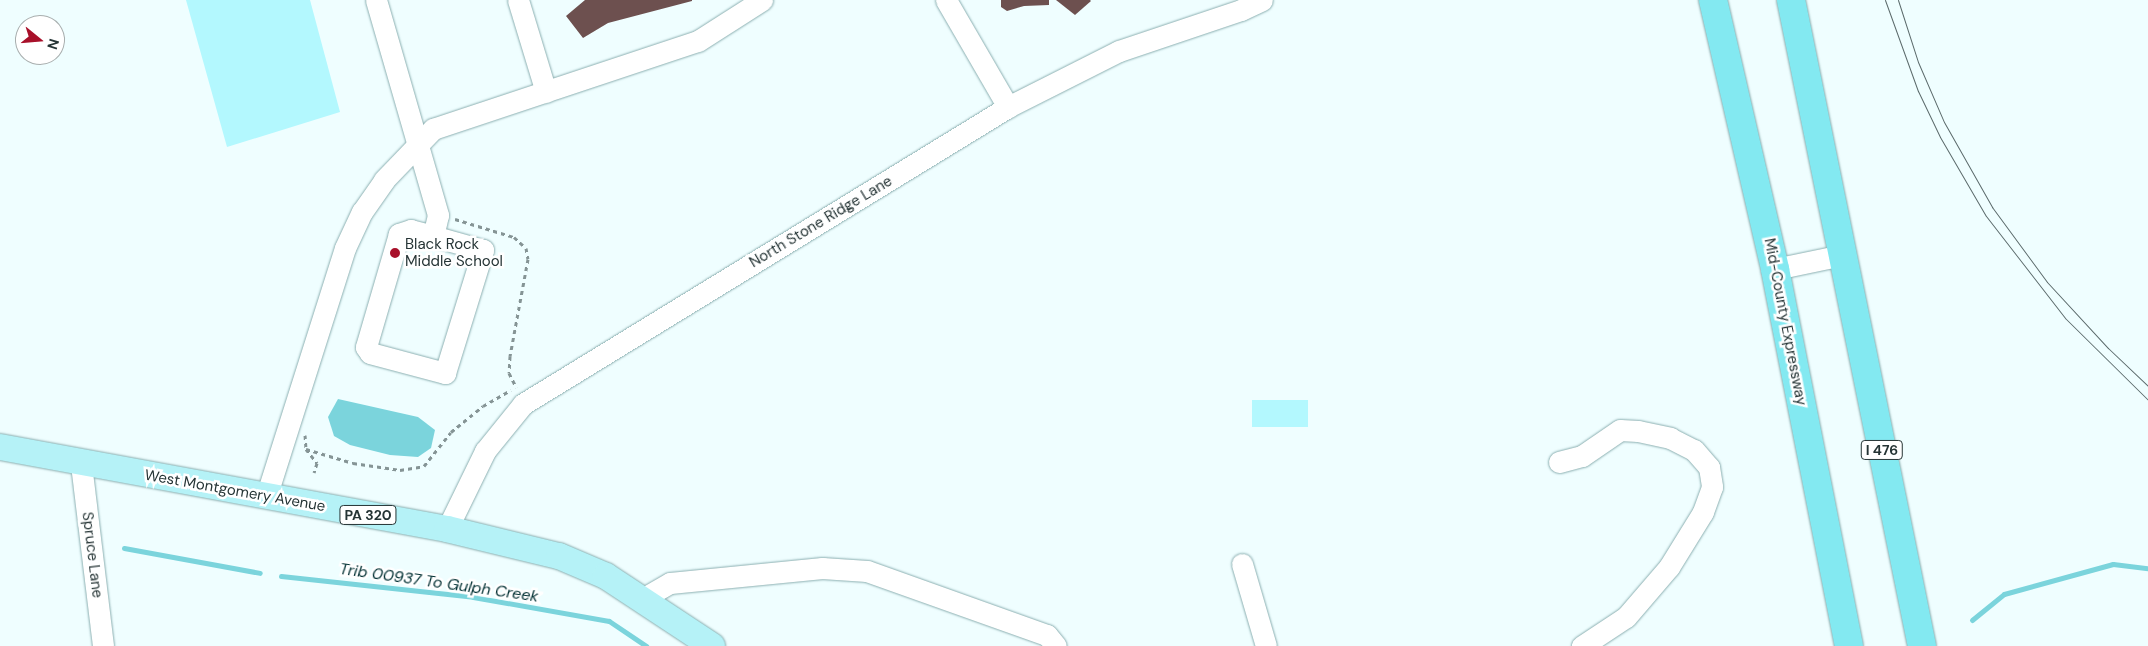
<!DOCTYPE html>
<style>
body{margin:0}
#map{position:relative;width:2148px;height:646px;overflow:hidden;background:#effeff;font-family:"DM Sans",sans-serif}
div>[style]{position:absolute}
.green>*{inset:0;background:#b3f8fe;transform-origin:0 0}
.water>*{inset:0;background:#7bd4dc}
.stream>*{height:5px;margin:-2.5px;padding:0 2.5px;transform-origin:2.5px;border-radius:2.5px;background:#7bd4dc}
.building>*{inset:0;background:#6d504f}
.path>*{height:3px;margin-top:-1.5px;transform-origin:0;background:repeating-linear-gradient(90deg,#859495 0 4px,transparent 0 8px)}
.roads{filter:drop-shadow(0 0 1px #8bafb1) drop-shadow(0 0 1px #8bafb1)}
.minor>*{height:21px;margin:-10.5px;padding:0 10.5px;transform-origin:10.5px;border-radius:10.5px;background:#fff}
.major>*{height:26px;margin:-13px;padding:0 13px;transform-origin:13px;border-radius:13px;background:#b5f2f7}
.highway>*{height:28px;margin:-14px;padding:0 14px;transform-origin:14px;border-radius:14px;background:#83e9f1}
.tram>*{height:1px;margin:-0.5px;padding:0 0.5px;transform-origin:0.5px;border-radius:0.5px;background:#5b6a6b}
.dots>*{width:14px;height:14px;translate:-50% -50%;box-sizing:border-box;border:2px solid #fff;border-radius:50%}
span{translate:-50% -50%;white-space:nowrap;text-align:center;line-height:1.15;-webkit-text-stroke:5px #fff;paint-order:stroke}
.shield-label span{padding:1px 4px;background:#fff;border:1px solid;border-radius:4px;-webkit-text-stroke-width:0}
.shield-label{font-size:14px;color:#253435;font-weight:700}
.street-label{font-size:15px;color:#253435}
.poi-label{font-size:15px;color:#253435}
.left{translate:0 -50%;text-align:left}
.water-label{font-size:16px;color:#033134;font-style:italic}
.north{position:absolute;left:15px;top:15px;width:50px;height:50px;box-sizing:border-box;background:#fff;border:1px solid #a8aeae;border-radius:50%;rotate:107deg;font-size:14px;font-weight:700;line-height:20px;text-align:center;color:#253435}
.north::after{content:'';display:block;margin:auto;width:18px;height:22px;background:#a8102a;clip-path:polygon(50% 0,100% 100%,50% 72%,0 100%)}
</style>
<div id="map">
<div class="green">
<div style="clip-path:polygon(186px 0,310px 0,340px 112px,227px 147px)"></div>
<div style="left:1252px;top:400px;width:56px;height:27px"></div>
</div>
<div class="water">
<div style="clip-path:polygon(338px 399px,418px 417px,435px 430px,431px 448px,418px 457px,390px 455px,350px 445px,334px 436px,328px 417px)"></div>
</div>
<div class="stream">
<div style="left:124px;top:548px;width:138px;rotate:10.4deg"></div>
<div style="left:281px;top:576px;width:193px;rotate:6.2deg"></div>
<div style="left:473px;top:597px;width:138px;rotate:10deg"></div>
<div style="left:609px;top:621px;width:45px;rotate:34deg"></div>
<div style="left:1972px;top:620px;width:41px;rotate:-39.1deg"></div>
<div style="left:2004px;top:594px;width:113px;rotate:-15.4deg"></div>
<div style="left:2113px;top:564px;width:35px;rotate:7deg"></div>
</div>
<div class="building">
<div style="clip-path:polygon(585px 0,692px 0,692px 1px,608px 23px,583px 38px,566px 16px)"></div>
<div style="clip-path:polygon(1001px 0,1049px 0,1049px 5px,1024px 6px,1007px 11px,1001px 7px)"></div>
<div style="clip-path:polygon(1056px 0,1090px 0,1091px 1px,1075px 15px)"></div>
</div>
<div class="path">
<div style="left:455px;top:219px;width:62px;rotate:17deg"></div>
<div style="left:514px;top:237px;width:16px;rotate:43deg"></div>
<div style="left:526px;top:248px;width:11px;rotate:80deg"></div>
<div style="left:528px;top:259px;width:99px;rotate:100.5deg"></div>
<div style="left:510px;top:356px;width:17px;rotate:93deg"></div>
<div style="left:509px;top:373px;width:16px;rotate:63deg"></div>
<div style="left:305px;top:435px;width:14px;rotate:86deg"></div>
<div style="left:306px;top:449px;width:49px;rotate:16.6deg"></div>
<div style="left:353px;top:463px;width:48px;rotate:8.5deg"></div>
<div style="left:400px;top:470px;width:24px;rotate:-9deg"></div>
<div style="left:424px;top:466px;width:43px;rotate:-51.5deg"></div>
<div style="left:451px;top:432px;width:41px;rotate:-39.1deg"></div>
<div style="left:483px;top:406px;width:32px;rotate:-30deg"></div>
<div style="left:306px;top:449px;width:18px;rotate:52deg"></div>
<div style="left:317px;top:463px;width:10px;rotate:107deg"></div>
</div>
<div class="roads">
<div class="minor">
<div style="left:376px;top:0;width:224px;rotate:73.9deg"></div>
<div style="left:438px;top:215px;width:22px;rotate:103deg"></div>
<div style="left:433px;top:236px;width:23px;rotate:-165deg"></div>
<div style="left:411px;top:230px;width:13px;rotate:162deg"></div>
<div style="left:399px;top:234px;width:118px;rotate:106.3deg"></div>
<div style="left:366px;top:347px;width:7px;rotate:56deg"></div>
<div style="left:370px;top:353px;width:78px;rotate:14.9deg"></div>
<div style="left:445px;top:373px;width:129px;rotate:-72.8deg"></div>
<div style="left:483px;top:250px;width:52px;rotate:-164.4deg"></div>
<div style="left:518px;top:0;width:96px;rotate:73.1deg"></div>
<div style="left:946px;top:0;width:124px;rotate:59.9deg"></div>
<div style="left:1775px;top:269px;width:68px;rotate:-11.8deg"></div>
<div style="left:1559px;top:462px;width:24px;rotate:-15deg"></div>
<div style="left:1582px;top:456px;width:46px;rotate:-34.4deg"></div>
<div style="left:1620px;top:430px;width:18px;rotate:3deg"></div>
<div style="left:1638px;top:431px;width:33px;rotate:12deg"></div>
<div style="left:1670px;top:438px;width:27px;rotate:27deg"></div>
<div style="left:1694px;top:450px;width:23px;rotate:49deg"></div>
<div style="left:1709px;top:467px;width:20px;rotate:81deg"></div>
<div style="left:1712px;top:487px;width:27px;rotate:110deg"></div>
<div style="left:1703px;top:512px;width:65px;rotate:121.7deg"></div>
<div style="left:1669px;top:567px;width:66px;rotate:130.7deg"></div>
<div style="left:1626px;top:617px;width:53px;rotate:146.6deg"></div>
<div style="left:81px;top:464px;width:183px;rotate:83.1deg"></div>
<div style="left:266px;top:497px;width:261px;rotate:-72.4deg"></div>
<div style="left:345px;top:248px;width:40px;rotate:-65deg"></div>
<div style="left:362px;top:212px;width:39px;rotate:-55deg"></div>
<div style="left:384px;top:180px;width:71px;rotate:-46.1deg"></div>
<div style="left:433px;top:129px;width:279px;rotate:-18.4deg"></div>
<div style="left:698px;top:41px;width:76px;rotate:-32.6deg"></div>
<div style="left:447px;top:529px;width:87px;rotate:-64deg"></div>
<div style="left:485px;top:451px;width:60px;rotate:-51deg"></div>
<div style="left:523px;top:404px;width:569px;rotate:-31.48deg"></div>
<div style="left:1008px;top:107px;width:124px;rotate:-26.8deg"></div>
<div style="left:1119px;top:51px;width:129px;rotate:-18.6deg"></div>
<div style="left:1241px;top:10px;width:23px;rotate:-25deg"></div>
<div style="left:1242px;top:564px;width:85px;rotate:73.7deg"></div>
<div style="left:642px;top:599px;width:32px;rotate:-30deg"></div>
<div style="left:670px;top:583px;width:153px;rotate:-5.6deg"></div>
<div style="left:822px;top:568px;width:45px;rotate:3.8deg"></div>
<div style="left:867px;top:571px;width:191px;rotate:19.6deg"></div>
<div style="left:1047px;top:635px;width:14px;rotate:51deg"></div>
</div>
<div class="major">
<div style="left:0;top:447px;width:454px;rotate:10.4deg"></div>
<div style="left:447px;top:529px;width:115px;rotate:13.6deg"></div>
<div style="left:559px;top:556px;width:51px;rotate:23.1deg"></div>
<div style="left:606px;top:576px;width:127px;rotate:33.4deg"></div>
</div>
<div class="highway">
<div style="left:1713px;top:0;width:276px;rotate:77deg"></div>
<div style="left:1775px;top:269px;width:384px;rotate:78.9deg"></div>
<div style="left:1791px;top:0;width:659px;rotate:78.54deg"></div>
</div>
</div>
<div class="tram">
<div style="left:1885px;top:0;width:97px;rotate:70.1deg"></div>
<div style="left:1918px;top:91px;width:51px;rotate:64.4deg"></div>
<div style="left:1940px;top:137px;width:91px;rotate:59.8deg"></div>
<div style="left:1986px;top:216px;width:130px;rotate:52.2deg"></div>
<div style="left:2066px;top:319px;width:115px;rotate:44.6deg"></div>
<div style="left:1898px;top:0;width:65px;rotate:72.1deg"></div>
<div style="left:1918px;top:62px;width:65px;rotate:66.6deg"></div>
<div style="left:1944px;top:122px;width:98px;rotate:60.5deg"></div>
<div style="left:1992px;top:207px;width:93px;rotate:53.7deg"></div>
<div style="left:2047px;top:282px;width:90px;rotate:47.3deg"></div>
<div style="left:2108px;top:348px;width:55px;rotate:43.5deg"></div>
</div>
<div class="dots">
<div style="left:395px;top:253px;background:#a8102a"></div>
</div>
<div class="shield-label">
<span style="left:1882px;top:450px">I 476</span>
<span style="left:368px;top:515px">PA 320</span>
</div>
<div class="street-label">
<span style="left:821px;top:222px;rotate:-31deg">North Stone Ridge Lane</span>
<span style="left:1785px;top:322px;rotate:79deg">Mid-County Expressway</span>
<span style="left:235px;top:491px;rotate:10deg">West Montgomery Avenue</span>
<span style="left:92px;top:555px;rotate:83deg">Spruce Lane</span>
</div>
<div class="poi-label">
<span class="left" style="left:405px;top:253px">Black Rock<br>Middle School</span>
</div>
<div class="water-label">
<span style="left:439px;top:583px;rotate:8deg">Trib 00937 To Gulph Creek</span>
</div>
<div class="north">N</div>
</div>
